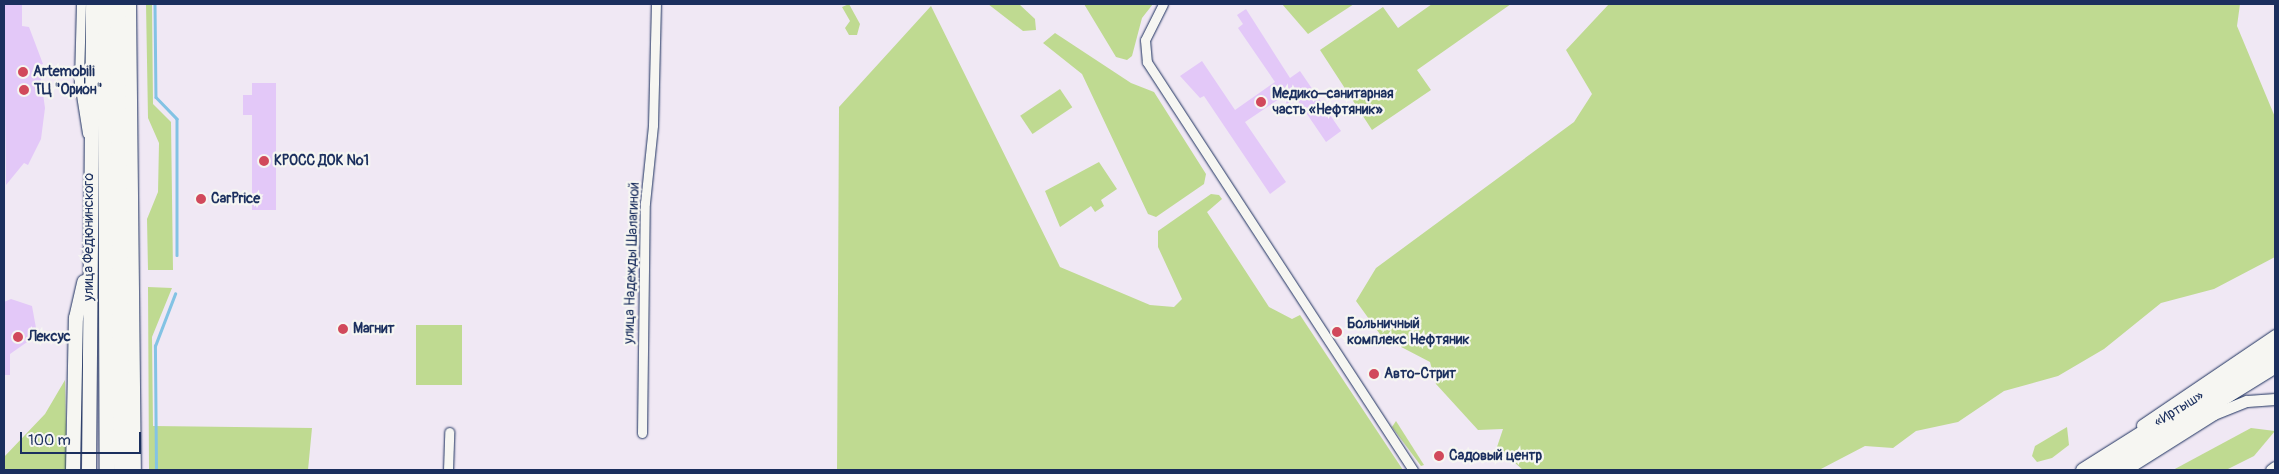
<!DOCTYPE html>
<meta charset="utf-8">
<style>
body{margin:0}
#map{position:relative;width:2279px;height:474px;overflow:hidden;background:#f0e8f4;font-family:Pangolin,sans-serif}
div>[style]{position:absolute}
.green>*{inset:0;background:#bfda91;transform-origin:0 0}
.stream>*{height:2.5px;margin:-1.25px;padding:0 1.25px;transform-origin:1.25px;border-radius:1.25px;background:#83c3e4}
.building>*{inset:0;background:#e3c8f8}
.roads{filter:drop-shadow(0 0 1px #1b2f5e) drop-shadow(0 0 1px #1b2f5e)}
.minor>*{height:9px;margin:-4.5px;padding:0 4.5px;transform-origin:4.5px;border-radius:4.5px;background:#f6f6f2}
.tertiary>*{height:11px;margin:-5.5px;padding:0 5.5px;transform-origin:5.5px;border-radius:5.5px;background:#f6f6f2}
.secondary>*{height:14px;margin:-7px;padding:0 7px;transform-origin:7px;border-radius:7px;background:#f6f6f2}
.trunk>*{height:15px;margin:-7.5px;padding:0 7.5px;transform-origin:7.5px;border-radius:7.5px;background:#f6f6f2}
.dots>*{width:14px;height:14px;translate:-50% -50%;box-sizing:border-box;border:2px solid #f6f6f2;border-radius:50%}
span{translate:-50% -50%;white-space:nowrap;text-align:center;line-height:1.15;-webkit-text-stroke:4.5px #f6f6f2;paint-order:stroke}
.poi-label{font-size:14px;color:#1b2f5e;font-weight:700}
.left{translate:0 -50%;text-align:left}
.street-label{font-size:14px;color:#1b2f5e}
.frame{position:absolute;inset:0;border:5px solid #1b2f5e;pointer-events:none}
.scale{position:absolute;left:20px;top:432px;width:121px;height:22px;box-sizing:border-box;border:2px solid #1b2f5e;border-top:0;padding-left:6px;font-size:15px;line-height:18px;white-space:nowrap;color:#1b2f5e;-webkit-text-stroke:4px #f6f6f2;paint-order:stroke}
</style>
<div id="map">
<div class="green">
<div style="clip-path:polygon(146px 4px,152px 4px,153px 104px,171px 122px,173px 270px,148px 270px,147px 219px,158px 192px,159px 143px,148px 118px)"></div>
<div style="clip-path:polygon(849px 4px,860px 24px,857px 35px,849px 35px,845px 28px,850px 21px,842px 7px)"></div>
<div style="clip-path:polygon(988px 4px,1019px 4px,1035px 19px,1036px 30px,1023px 31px)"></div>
<div style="clip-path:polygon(1084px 4px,1153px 4px,1142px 18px,1132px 56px,1127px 60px,1116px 57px)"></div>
<div style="clip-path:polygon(1282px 4px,1354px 4px,1308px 34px)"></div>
<div style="clip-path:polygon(1432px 4px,1511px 4px,1417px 70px,1431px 90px,1372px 130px,1320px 50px,1383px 7px,1398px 28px)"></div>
<div style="clip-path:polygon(1609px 4px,2240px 4px,2237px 26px,2275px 117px,2275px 257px,2214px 289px,2161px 303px,2104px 349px,2058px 376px,2004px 391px,1958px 422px,1916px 431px,1893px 448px,1865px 446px,1819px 470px,1523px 470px,1497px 447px,1503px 429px,1478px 430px,1436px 384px,1430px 362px,1382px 337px,1356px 301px,1376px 268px,1574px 122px,1592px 94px,1566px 50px)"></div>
<div style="clip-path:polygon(931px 6px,1060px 267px,1150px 305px,1174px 307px,1182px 299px,1158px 247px,1158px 231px,1211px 194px,1219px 195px,1222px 199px,1207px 212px,1269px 307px,1292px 319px,1300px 315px,1403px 470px,837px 470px,839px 107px)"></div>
<div style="clip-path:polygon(1055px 33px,1131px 83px,1154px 92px,1206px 174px,1204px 184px,1156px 217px,1148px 214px,1082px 74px,1043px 43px)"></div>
<div style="left:1060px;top:89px;width:22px;height:48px;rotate:56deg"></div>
<div style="clip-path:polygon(1099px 162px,1117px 189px,1101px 200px,1104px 206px,1095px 212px,1091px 206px,1060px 227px,1045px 191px)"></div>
<div style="clip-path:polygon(148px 287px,172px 288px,152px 337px,153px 426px,312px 428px,308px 470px,149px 470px)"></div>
<div style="left:462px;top:325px;width:60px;height:46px;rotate:90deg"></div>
<div style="clip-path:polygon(65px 380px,67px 470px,4px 470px,4px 457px,45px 414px)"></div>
<div style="clip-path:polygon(1396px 421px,1424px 465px,1421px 466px,1392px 427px)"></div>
<div style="clip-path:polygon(2067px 427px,2069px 445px,2052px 458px,2037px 462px,2032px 456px,2035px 446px)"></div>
<div style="clip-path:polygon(2251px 428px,2275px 431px,2254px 456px,2226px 470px,2173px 470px)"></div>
</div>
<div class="stream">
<div style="left:155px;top:4px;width:93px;rotate:89.4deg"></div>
<div style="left:156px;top:97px;width:30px;rotate:46deg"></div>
<div style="left:177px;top:119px;width:136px;rotate:90deg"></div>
<div style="left:156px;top:470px;width:124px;rotate:-90.5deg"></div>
<div style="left:155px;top:346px;width:56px;rotate:-69deg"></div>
</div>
<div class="building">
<div style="clip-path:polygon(4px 4px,22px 4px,22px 26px,29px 27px,43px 64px,39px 65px,45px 108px,41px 139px,28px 165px,24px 163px,6px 185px)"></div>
<div style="clip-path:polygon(1246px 9px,1290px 78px,1300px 71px,1341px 131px,1326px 142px,1296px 98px,1287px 104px,1282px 97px,1245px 122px,1286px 182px,1270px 194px,1204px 96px,1200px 98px,1180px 76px,1202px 61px,1235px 110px,1275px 82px,1238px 28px,1243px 24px,1237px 15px)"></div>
<div style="clip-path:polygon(252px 83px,276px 83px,276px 210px,252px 210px,252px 115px,243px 115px,243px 95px,252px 95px)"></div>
<div style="clip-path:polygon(11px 299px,32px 306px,36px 328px,30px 340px,10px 354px,10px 375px,4px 375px,4px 302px)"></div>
</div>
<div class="roads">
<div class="minor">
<div style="left:81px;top:4px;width:78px;rotate:91.5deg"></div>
<div style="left:79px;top:82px;width:52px;rotate:81.1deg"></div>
<div style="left:1163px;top:4px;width:40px;rotate:116.6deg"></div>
<div style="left:1145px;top:40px;width:22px;rotate:85deg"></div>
<div style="left:1147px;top:62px;width:487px;rotate:56.9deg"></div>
<div style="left:642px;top:433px;width:230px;rotate:-89.3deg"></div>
<div style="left:645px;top:203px;width:78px;rotate:-84.1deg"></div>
<div style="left:653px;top:125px;width:121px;rotate:-88.6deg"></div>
<div style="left:448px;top:470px;width:38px;rotate:-88deg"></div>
</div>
<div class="tertiary">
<div style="left:2142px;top:425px;width:161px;rotate:-34.1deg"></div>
<div style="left:2125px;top:470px;width:105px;rotate:-32.2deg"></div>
<div style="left:2214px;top:414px;width:35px;rotate:-22deg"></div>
<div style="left:2247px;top:401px;width:28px;rotate:-4deg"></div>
<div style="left:2271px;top:470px;width:5px;rotate:-37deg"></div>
</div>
<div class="secondary">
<div style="left:129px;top:4px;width:466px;rotate:89.4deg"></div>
<div style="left:73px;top:470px;width:152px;rotate:-88.9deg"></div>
<div style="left:76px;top:318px;width:37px;rotate:-77deg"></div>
<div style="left:89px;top:470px;width:466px;rotate:-89.5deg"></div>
</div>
<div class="trunk">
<div style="left:105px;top:4px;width:466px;rotate:89.8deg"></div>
<div style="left:117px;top:4px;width:466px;rotate:89.5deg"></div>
<div style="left:2083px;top:470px;width:227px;rotate:-32.2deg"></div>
<div style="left:2105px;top:470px;width:200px;rotate:-31.7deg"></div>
</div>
</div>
<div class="dots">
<div style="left:23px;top:72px;background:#d1495b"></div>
<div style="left:24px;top:90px;background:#d1495b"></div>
<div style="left:1261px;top:102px;background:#d1495b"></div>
<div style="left:264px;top:161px;background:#d1495b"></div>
<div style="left:201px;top:199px;background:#d1495b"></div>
<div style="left:343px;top:329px;background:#d1495b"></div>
<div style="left:1337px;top:332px;background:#d1495b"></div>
<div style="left:18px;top:337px;background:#d1495b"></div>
<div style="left:1374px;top:374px;background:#d1495b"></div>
<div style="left:1439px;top:456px;background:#d1495b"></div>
</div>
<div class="poi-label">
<span class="left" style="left:33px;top:72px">Artemobili</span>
<span class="left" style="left:34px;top:90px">ТЦ "Орион"</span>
<span class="left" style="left:1272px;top:102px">Медико–санитарная<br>часть «Нефтяник»</span>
<span class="left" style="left:274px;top:161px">КРОСС ДОК №1</span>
<span class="left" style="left:211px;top:199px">CarPrice</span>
<span class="left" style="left:1347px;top:332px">Больничный<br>комплекс Нефтяник</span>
<span class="left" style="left:353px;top:329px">Магнит</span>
<span class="left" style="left:28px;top:337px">Лексус</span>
<span class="left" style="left:1384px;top:374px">Авто-Стрит</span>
<span class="left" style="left:1449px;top:456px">Садовый центр</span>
</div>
<div class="street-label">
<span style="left:89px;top:237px;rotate:-90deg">улица Федюнинского</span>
<span style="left:632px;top:263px;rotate:-88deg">улица Надежды Шалагиной</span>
<span style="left:2179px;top:409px;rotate:-32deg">«Иртыш»</span>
</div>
<div class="frame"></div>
<div class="scale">100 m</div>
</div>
